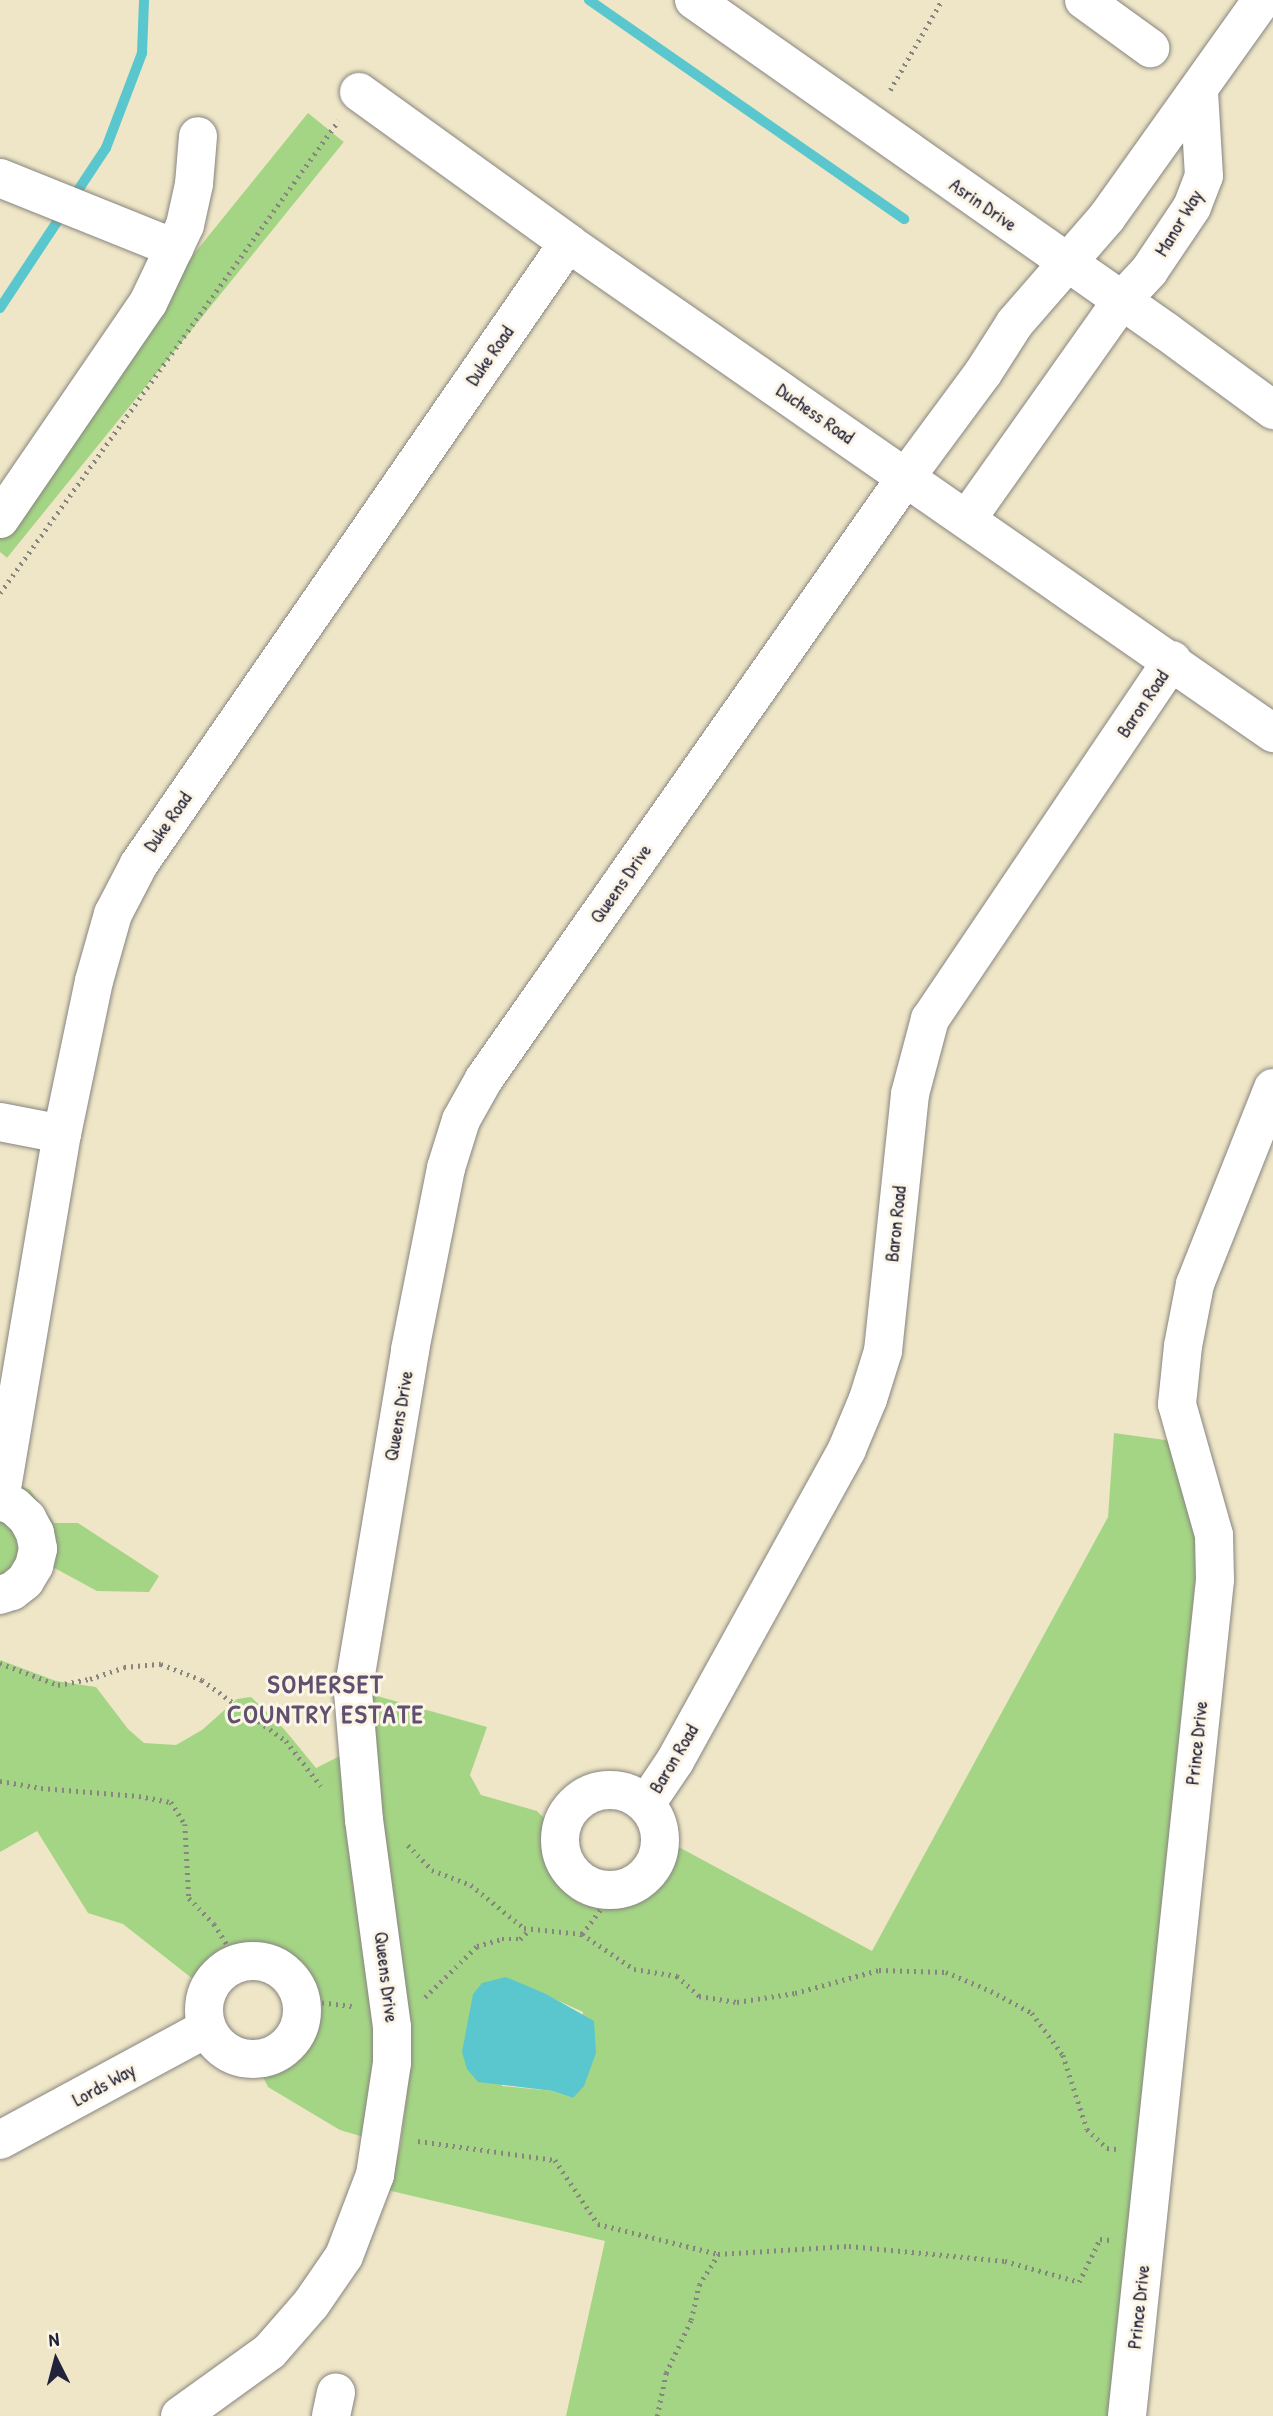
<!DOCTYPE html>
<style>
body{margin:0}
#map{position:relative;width:1273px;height:2416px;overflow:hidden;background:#eee6c6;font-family:"Patrick Hand",sans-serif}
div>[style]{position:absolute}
.green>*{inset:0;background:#a4d584;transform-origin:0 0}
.water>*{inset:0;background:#59c7cd}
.stream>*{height:10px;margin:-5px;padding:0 5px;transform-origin:5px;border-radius:5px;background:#59c7cd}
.path>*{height:4.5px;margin-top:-2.25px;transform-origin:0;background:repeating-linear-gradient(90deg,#888480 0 2px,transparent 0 7px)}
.roads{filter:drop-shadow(0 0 2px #888480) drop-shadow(0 0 2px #888480)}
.minor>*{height:38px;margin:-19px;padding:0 19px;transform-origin:19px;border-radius:19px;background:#fff}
.minor>.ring{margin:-19px;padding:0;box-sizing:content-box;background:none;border:38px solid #fff;border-radius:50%}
span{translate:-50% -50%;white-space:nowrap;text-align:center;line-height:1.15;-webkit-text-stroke:6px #fcf5e5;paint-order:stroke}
.street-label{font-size:19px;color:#22223b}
.district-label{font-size:26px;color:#60506f;font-weight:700;letter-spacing:2px}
.north{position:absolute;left:21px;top:2325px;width:70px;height:70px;-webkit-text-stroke:5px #fcf5e5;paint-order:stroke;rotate:354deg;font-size:19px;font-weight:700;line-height:28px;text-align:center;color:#22223b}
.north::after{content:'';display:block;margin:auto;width:24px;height:32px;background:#22223b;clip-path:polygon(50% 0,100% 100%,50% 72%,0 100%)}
</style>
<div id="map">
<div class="green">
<div style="left:308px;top:113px;width:46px;height:535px;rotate:39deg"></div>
<div style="clip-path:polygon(evenodd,1114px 1433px,1172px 1441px,1199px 1545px,1109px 2416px,566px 2416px,605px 2241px,387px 2190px,400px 2147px,407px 2094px,372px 1750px,370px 1694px,487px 1727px,470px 1775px,481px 1795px,537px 1811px,550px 1824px,550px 1856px,565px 1884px,579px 1894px,611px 1901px,642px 1891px,655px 1879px,668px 1849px,675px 1845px,872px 1951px,1108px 1517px,1114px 1433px,506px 1977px,583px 2012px,573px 2098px,553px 2091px,502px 2086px,506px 1977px)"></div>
<div style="clip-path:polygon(0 1478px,30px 1490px,54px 1523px,78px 1523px,159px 1576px,149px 1592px,97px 1591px,49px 1565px,0 1607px)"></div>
<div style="clip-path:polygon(0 1660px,56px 1681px,96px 1687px,128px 1729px,144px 1743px,176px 1745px,202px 1730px,237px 1699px,251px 1697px,284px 1729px,316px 1768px,340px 1756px,370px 1958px,375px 2065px,367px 2138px,340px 2130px,268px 2087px,259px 2069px,277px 2064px,292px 2055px,303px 2041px,310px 2024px,311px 2006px,308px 1988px,298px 1972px,285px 1960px,270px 1953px,236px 1952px,207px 1969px,198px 1983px,123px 1924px,88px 1913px,37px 1831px,0 1852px)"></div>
</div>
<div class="water">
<div style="clip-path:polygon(506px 1977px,546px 1994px,594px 2021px,596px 2053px,584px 2086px,573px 2098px,553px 2091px,478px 2082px,467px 2069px,462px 2052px,473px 1994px,482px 1983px)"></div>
</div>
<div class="stream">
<div style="left:589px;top:0;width:384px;rotate:34.8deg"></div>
<div style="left:0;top:308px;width:192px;rotate:-56.5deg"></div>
<div style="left:106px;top:148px;width:102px;rotate:-69.2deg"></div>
<div style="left:142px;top:53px;width:53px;rotate:-87.8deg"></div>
</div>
<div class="path">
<div style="left:890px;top:90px;width:104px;rotate:-60deg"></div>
<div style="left:0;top:593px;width:581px;rotate:-54.39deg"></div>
<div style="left:0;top:1663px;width:62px;rotate:20.8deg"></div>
<div style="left:58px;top:1685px;width:33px;rotate:-11deg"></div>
<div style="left:90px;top:1679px;width:36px;rotate:-19deg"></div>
<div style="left:124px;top:1667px;width:37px;rotate:-5deg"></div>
<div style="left:161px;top:1664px;width:44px;rotate:21.3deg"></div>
<div style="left:202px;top:1680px;width:104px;rotate:36deg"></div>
<div style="left:286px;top:1741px;width:57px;rotate:52.1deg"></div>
<div style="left:0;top:1781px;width:42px;rotate:9.7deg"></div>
<div style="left:41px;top:1788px;width:98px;rotate:4.7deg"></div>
<div style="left:139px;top:1796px;width:33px;rotate:11deg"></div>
<div style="left:171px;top:1802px;width:26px;rotate:58deg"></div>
<div style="left:185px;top:1824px;width:74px;rotate:86.9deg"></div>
<div style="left:189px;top:1898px;width:36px;rotate:46deg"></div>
<div style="left:214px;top:1924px;width:46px;rotate:57.3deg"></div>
<div style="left:408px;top:1845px;width:35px;rotate:46deg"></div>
<div style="left:432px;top:1870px;width:42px;rotate:21deg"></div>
<div style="left:471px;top:1885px;width:68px;rotate:39.1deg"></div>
<div style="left:524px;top:1928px;width:58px;rotate:5.9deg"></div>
<div style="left:582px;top:1934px;width:63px;rotate:33.9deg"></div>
<div style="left:634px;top:1969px;width:44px;rotate:9.2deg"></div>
<div style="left:677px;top:1976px;width:30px;rotate:42deg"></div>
<div style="left:699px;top:1996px;width:38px;rotate:9deg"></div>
<div style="left:737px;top:2002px;width:59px;rotate:-8.8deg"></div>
<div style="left:795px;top:1993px;width:87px;rotate:-15.3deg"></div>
<div style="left:879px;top:1970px;width:67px;rotate:1.7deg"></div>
<div style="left:946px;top:1972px;width:49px;rotate:22.9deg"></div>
<div style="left:991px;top:1991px;width:47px;rotate:28.2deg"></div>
<div style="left:1032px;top:2013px;width:52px;rotate:53.6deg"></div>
<div style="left:1063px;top:2055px;width:78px;rotate:72deg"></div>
<div style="left:1087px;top:2129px;width:28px;rotate:44deg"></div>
<div style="left:1107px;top:2148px;width:9px;rotate:6deg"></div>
<div style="left:582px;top:1934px;width:38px;rotate:-53deg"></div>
<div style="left:605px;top:1904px;width:14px;rotate:-78deg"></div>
<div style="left:425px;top:1997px;width:73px;rotate:-44.4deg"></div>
<div style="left:477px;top:1946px;width:26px;rotate:-16deg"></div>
<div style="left:502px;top:1939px;width:18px"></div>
<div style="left:520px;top:1939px;width:13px;rotate:-45deg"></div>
<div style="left:301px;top:2000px;width:51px;rotate:6.7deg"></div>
<div style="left:418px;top:2141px;width:138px;rotate:7.9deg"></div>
<div style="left:555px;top:2160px;width:77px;rotate:56.1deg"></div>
<div style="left:598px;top:2224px;width:124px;rotate:14deg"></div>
<div style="left:657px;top:2416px;width:44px;rotate:-78.2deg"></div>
<div style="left:666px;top:2373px;width:59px;rotate:-64.7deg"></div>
<div style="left:691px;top:2320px;width:36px;rotate:-77deg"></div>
<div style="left:699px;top:2285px;width:36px;rotate:-58deg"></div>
<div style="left:718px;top:2254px;width:131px;rotate:-3.5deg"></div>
<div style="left:849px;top:2246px;width:157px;rotate:5.5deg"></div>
<div style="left:1005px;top:2261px;width:77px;rotate:15.8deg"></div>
<div style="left:1079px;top:2282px;width:48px;rotate:-64deg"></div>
<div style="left:1100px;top:2239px;width:10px;rotate:6deg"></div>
</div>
<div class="roads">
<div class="minor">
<div style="left:694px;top:0;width:578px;rotate:35.07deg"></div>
<div style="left:1167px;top:332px;width:132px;rotate:36.3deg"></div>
<div style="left:1084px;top:0;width:82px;rotate:36deg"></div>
<div style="left:359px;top:92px;width:258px;rotate:35.8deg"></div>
<div style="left:568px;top:243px;width:859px;rotate:34.8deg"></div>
<div style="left:0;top:178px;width:188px;rotate:21.9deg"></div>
<div style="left:0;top:519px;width:262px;rotate:-55.6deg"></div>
<div style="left:148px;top:303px;width:86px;rotate:-64.6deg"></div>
<div style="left:185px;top:225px;width:42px;rotate:-77.6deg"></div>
<div style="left:194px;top:184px;width:48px;rotate:-85.2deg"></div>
<div style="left:967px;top:519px;width:268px;rotate:-54.7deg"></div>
<div style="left:1122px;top:300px;width:40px;rotate:-47deg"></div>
<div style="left:1149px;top:271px;width:77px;rotate:-56.1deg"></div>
<div style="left:1192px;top:207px;width:33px;rotate:-69deg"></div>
<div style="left:1204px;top:176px;width:84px;rotate:-93.4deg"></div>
<div style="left:0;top:1122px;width:63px;rotate:11deg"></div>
<div style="left:0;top:1500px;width:371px;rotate:-80.4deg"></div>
<div style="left:62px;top:1134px;width:156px;rotate:-78.2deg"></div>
<div style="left:94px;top:981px;width:70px;rotate:-74.2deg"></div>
<div style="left:113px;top:914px;width:56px;rotate:-62.5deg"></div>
<div style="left:139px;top:864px;width:755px;rotate:-55.36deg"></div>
<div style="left:0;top:1501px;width:15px;rotate:20deg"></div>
<div style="left:14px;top:1506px;width:18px;rotate:43deg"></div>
<div style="left:27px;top:1518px;width:17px;rotate:62deg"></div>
<div style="left:35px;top:1533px;width:16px;rotate:79deg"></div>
<div style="left:38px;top:1549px;width:17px;rotate:103deg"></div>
<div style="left:34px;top:1566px;width:17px;rotate:121deg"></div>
<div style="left:25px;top:1581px;width:16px;rotate:142deg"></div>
<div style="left:12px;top:1591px;width:13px;rotate:162deg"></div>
<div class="ring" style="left:560px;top:1790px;width:62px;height:62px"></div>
<div style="left:646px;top:1804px;width:52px;rotate:-56deg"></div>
<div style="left:675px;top:1761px;width:356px;rotate:-61.1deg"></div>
<div style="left:847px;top:1449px;width:54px;rotate:-67.2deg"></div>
<div style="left:868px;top:1399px;width:50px;rotate:-72.6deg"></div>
<div style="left:883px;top:1351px;width:258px;rotate:-84deg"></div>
<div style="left:910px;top:1094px;width:78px;rotate:-75.1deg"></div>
<div style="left:930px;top:1019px;width:433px;rotate:-56deg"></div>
<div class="ring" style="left:204px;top:1961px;width:60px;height:60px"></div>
<div style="left:0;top:2140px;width:235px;rotate:-28.4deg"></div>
<div style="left:180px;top:2416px;width:111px;rotate:-35.8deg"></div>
<div style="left:270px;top:2351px;width:62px;rotate:-48.9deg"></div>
<div style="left:311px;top:2304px;width:58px;rotate:-55.5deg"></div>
<div style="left:344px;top:2256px;width:87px;rotate:-69.1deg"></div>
<div style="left:375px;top:2175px;width:113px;rotate:-81.4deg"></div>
<div style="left:392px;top:2063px;width:36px;rotate:-90deg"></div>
<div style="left:392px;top:2027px;width:209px;rotate:-97.7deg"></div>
<div style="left:364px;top:1820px;width:128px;rotate:-94.9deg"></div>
<div style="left:353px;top:1692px;width:347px;rotate:-80.5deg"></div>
<div style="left:410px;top:1350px;width:186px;rotate:-78.8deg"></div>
<div style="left:446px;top:1168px;width:50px;rotate:-72.6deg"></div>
<div style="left:461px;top:1120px;width:47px;rotate:-60.7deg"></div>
<div style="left:484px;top:1079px;width:735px;rotate:-54.97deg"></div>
<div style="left:906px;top:477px;width:129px;rotate:-53.5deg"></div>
<div style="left:983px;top:373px;width:59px;rotate:-57.4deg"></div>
<div style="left:1015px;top:323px;width:140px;rotate:-49deg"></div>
<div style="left:1107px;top:217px;width:267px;rotate:-54.5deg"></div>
<div style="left:331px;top:2416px;width:24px;rotate:-78deg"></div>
<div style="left:1127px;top:2416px;width:841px;rotate:-83.99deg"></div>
<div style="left:1215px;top:1580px;width:45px;rotate:-91.3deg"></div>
<div style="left:1214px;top:1535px;width:136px;rotate:-105.8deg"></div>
<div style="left:1177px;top:1404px;width:58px;rotate:-84.1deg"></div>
<div style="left:1183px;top:1346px;width:63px;rotate:-79deg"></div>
<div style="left:1195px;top:1284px;width:211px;rotate:-68.3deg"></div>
</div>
</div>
<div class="street-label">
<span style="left:983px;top:205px;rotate:35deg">Asrin Drive</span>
<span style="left:1179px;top:223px;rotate:-59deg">Manor Way</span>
<span style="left:490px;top:356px;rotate:-55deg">Duke Road</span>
<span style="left:815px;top:414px;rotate:35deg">Duchess Road</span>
<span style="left:1143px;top:704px;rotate:-56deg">Baron Road</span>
<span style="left:168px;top:822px;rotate:-55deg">Duke Road</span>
<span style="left:621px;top:884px;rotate:-55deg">Queens Drive</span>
<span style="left:896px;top:1224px;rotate:-84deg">Baron Road</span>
<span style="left:399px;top:1416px;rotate:-80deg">Queens Drive</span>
<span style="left:1197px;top:1743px;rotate:-84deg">Prince Drive</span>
<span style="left:674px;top:1759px;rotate:-59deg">Baron Road</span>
<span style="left:386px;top:1977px;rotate:83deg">Queens Drive</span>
<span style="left:104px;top:2085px;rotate:-29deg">Lords Way</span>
<span style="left:1139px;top:2307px;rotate:-84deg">Prince Drive</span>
</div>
<div class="district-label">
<span style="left:326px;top:1699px">SOMERSET<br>COUNTRY ESTATE</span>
</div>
<div class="north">N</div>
</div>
